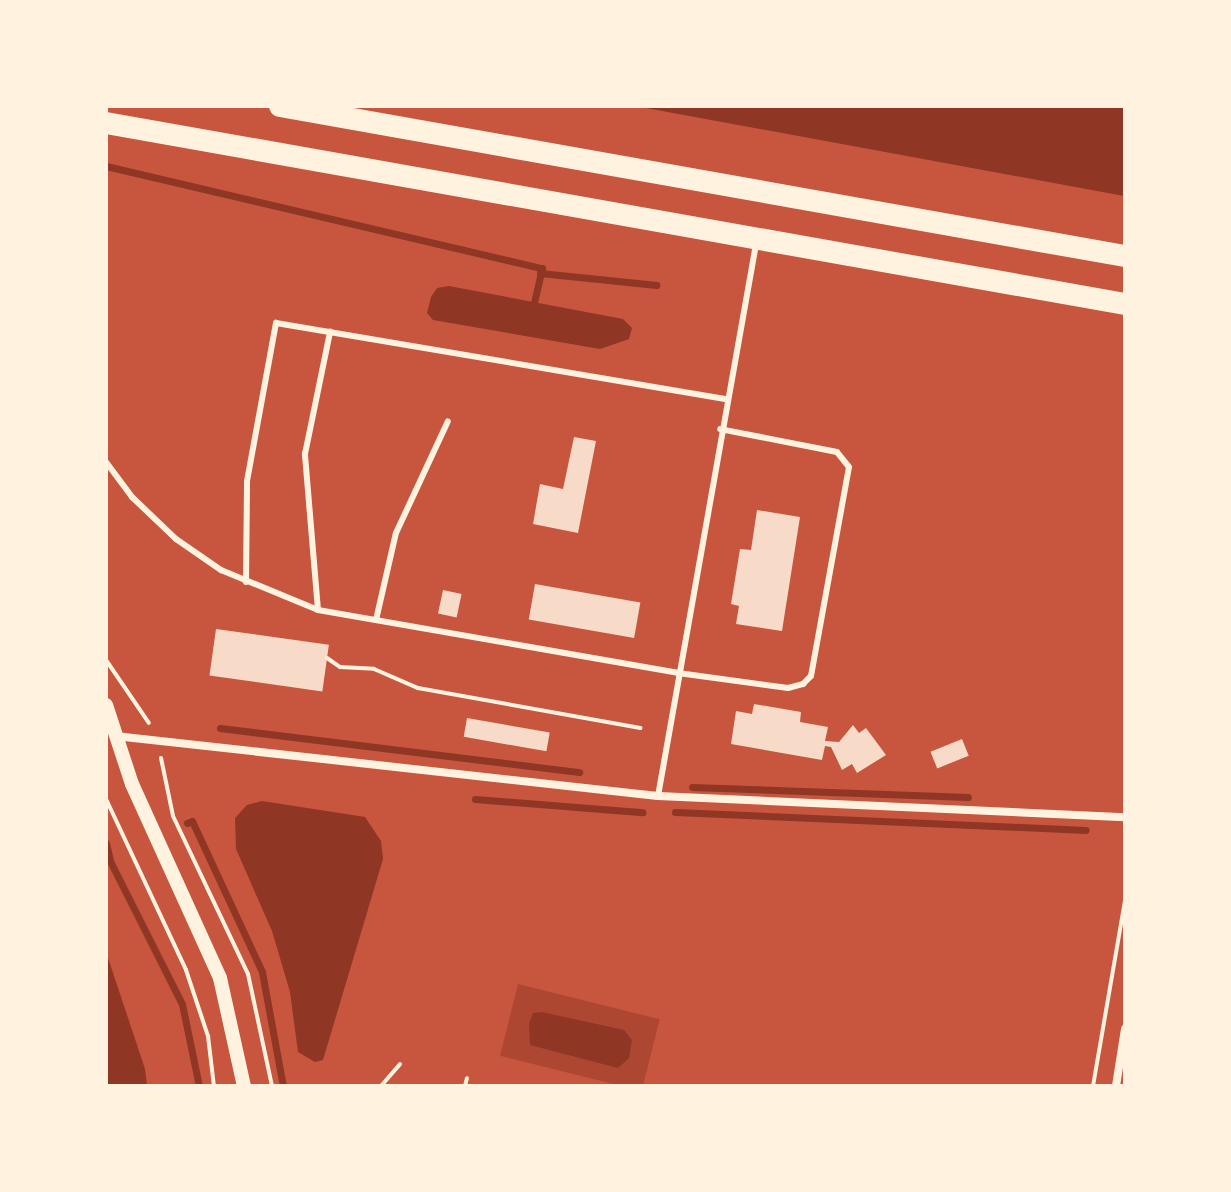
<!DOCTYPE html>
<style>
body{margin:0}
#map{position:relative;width:1231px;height:1192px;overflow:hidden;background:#c8553d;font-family:Jost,sans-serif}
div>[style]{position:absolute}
.green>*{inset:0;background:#ae4732;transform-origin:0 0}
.water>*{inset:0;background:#8f3625}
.stream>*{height:7px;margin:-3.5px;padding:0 3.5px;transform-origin:3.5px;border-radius:3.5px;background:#8f3625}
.building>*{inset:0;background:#f7dbc8;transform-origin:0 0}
.path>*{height:4px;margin:-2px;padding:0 2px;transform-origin:2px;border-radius:2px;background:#fff3e0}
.service>*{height:6px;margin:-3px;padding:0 3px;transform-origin:3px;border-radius:3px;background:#fff3e0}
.minor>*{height:8px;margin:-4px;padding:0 4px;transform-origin:4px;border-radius:4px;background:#fff3e0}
.tertiary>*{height:14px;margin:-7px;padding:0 7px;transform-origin:7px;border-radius:7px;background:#fff3e0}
.motorway>*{height:22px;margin:-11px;padding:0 11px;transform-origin:11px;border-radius:11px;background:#fff3e0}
span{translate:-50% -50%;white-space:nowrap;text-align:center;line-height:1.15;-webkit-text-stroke:7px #fff3e0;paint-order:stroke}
.frame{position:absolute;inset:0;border:108px solid #fff3e0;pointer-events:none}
</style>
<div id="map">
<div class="green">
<div style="left:518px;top:984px;width:146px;height:74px;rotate:14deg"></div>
</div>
<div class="water">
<div style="clip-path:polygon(635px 106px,1125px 108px,1125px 196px,1124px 196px)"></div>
<div style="clip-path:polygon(449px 286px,623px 319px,632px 328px,629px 339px,600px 349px,433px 320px,427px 313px,431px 297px,437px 288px)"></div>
<div style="clip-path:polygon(262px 801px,365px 817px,381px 841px,383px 859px,323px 1060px,315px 1062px,298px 1052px,290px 992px,272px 931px,236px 849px,235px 818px,247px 805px)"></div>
<div style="clip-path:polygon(106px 952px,145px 1069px,147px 1086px,106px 1086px)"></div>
<div style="clip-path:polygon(542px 1012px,624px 1030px,632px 1040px,629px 1058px,618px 1068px,530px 1045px,529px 1024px,533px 1013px)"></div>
</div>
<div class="stream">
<div style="left:106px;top:166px;width:448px;rotate:13.2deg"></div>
<div style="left:542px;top:268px;width:36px;rotate:103deg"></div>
<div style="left:540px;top:273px;width:117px;rotate:5.9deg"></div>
<div style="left:220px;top:728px;width:362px;rotate:7deg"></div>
<div style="left:692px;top:787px;width:276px;rotate:2.1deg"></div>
<div style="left:475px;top:799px;width:168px;rotate:4.5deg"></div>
<div style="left:675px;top:812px;width:411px;rotate:2.5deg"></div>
<div style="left:187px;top:823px;width:5px;rotate:-22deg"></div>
<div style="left:192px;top:821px;width:166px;rotate:65.1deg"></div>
<div style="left:262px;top:972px;width:116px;rotate:79.6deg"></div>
<div style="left:106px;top:843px;width:18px;rotate:77deg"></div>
<div style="left:110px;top:861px;width:160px;rotate:63.3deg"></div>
<div style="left:182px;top:1004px;width:84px;rotate:78.3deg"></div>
</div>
<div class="building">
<div style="clip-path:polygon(574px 437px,596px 441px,578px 533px,533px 524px,540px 484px,563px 489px)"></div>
<div style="clip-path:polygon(757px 510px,800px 517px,782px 631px,736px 624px,739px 606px,731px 604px,740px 549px,751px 550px)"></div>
<div style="left:535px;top:584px;width:107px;height:36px;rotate:10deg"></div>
<div style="left:443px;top:590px;width:19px;height:24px;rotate:12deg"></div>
<div style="left:216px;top:629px;width:114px;height:47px;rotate:8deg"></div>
<div style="clip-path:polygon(754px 704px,801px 712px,800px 722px,828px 727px,825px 741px,839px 742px,853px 725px,859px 733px,866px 728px,886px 755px,857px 773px,852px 764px,842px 770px,831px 747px,825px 746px,822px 760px,731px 744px,736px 711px,752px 714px)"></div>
<div style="left:467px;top:718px;width:84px;height:19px;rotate:10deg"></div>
<div style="left:962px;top:739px;width:18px;height:34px;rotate:68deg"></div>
</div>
<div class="path">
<div style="left:327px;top:658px;width:16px;rotate:35deg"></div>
<div style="left:340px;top:667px;width:34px;rotate:3deg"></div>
<div style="left:374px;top:669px;width:48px;rotate:23.4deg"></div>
<div style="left:418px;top:688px;width:226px;rotate:10.2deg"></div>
<div style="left:106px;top:660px;width:76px;rotate:55.7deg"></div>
<div style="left:161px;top:758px;width:59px;rotate:78.3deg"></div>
<div style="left:173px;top:816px;width:175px;rotate:64.6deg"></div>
<div style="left:248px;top:974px;width:115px;rotate:77.9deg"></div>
<div style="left:106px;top:799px;width:189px;rotate:64.9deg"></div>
<div style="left:186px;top:970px;width:70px;rotate:71.6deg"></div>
<div style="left:208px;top:1036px;width:50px;rotate:83.2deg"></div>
<div style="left:381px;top:1086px;width:29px;rotate:-49deg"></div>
<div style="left:465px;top:1086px;width:8px;rotate:-76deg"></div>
<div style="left:1093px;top:1086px;width:188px;rotate:-80.2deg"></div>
</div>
<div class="service">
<div style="left:106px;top:462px;width:44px;rotate:53.4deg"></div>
<div style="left:132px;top:497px;width:61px;rotate:43.7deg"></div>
<div style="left:176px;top:539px;width:55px;rotate:34.6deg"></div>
<div style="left:221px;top:570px;width:105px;rotate:22.4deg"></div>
<div style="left:318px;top:610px;width:365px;rotate:9.9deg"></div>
<div style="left:678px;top:673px;width:111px;rotate:7.8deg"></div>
<div style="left:788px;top:688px;width:16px;rotate:-15deg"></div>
<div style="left:803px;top:684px;width:11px;rotate:-45deg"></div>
<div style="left:811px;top:676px;width:212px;rotate:-79.7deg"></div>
<div style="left:849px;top:467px;width:19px;rotate:-129deg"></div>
<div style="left:837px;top:452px;width:119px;rotate:-168.9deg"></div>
<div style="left:246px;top:582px;width:101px;rotate:-89.4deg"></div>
<div style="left:247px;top:481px;width:161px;rotate:-79.6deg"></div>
<div style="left:276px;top:323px;width:457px;rotate:9.6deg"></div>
<div style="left:318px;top:610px;width:157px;rotate:-94.8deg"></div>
<div style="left:305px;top:454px;width:125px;rotate:-78.4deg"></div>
<div style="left:376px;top:620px;width:89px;rotate:-77.1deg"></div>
<div style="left:396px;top:533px;width:123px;rotate:-65.1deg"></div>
<div style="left:658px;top:796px;width:561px;rotate:-79.93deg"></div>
</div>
<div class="minor">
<div style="left:115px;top:736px;width:546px;rotate:6.31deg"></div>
<div style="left:658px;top:796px;width:467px;rotate:2.6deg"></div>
<div style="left:1116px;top:1086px;width:58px;rotate:-81deg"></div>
</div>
<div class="tertiary">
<div style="left:106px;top:705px;width:83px;rotate:71.8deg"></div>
<div style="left:132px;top:784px;width:213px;rotate:65.6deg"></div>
<div style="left:220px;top:978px;width:111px;rotate:77.5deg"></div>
</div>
<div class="motorway">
<div style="left:280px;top:106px;width:858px;rotate:10.07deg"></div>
<div style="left:106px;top:123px;width:1035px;rotate:10.07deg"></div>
</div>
<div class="frame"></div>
</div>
